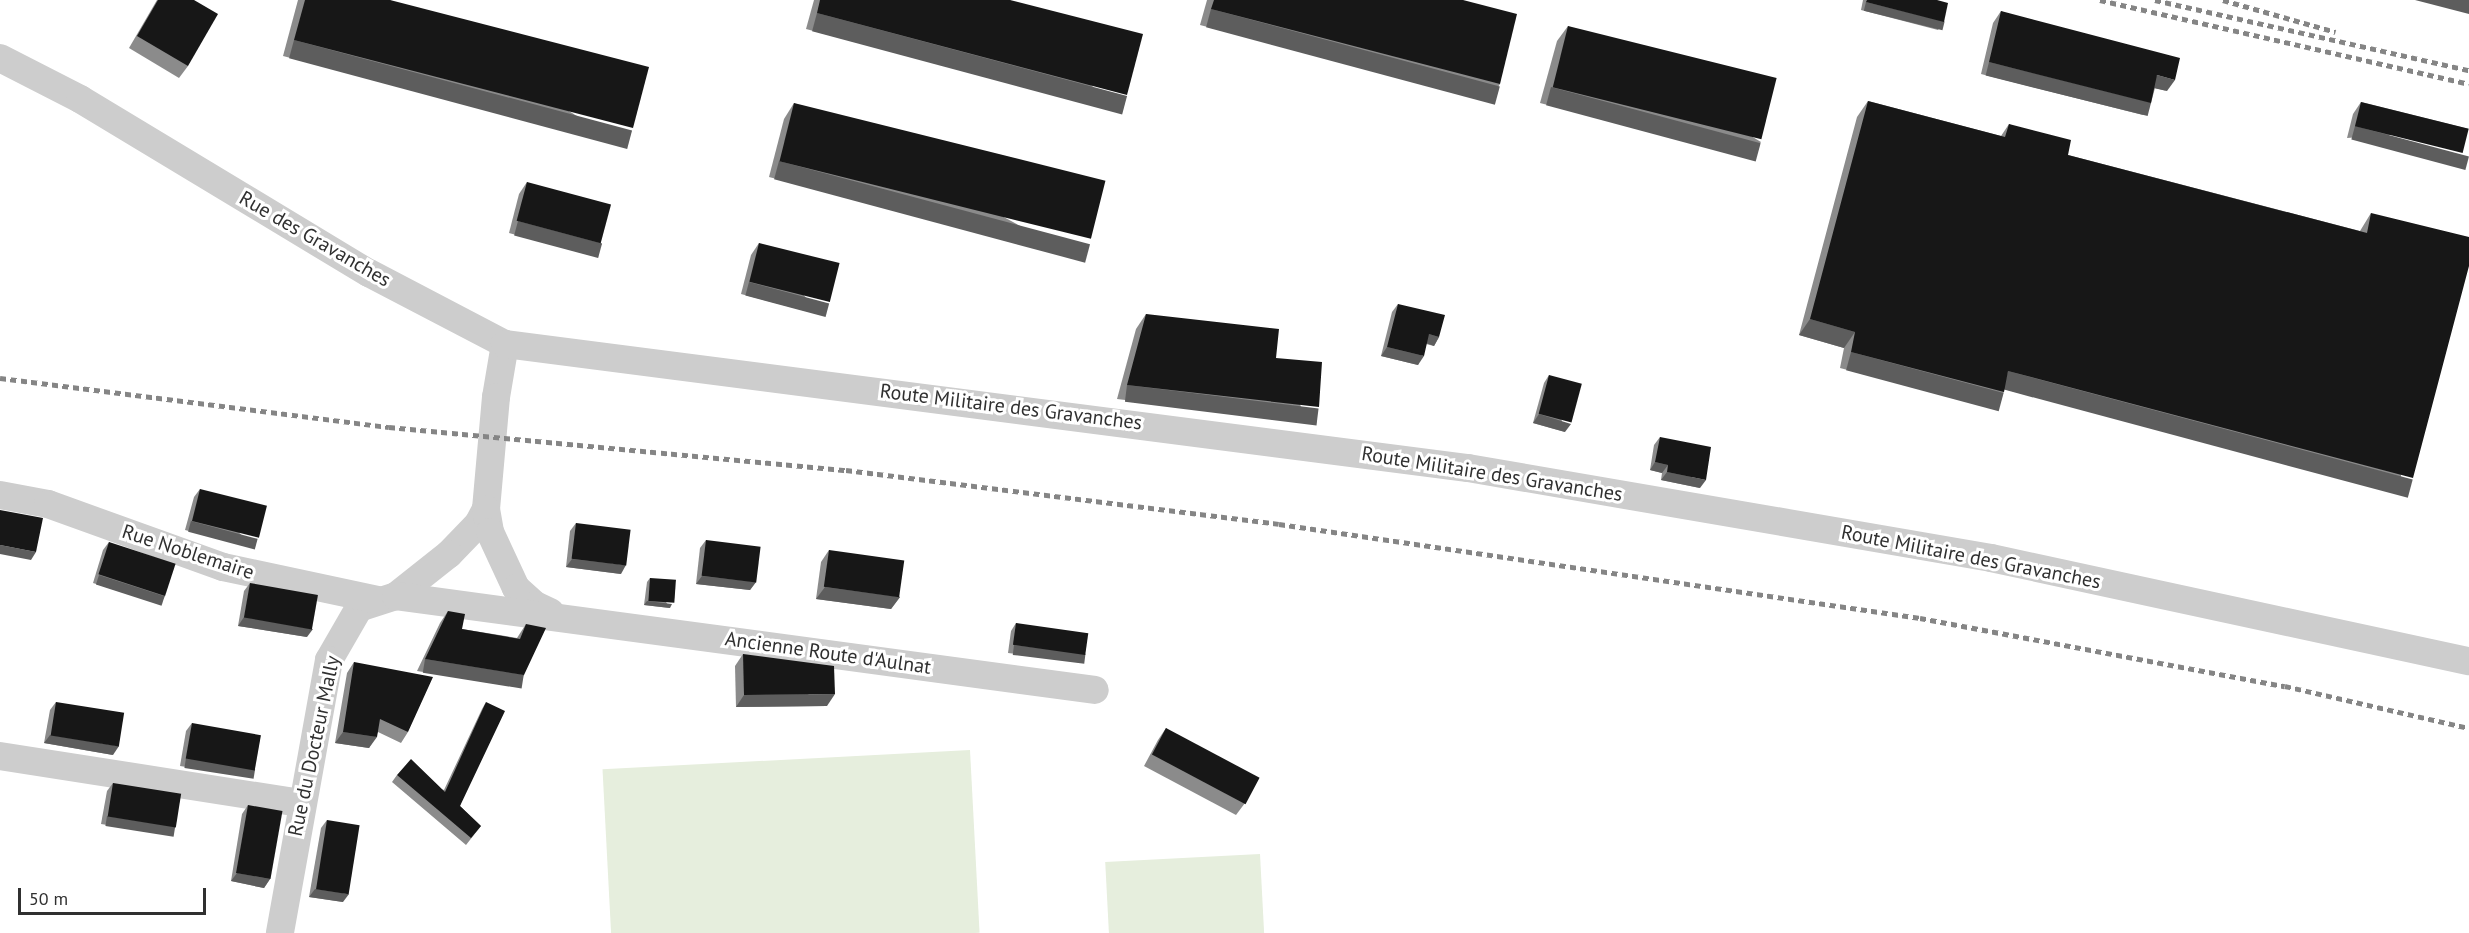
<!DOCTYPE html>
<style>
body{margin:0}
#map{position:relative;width:2469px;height:933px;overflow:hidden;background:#fff;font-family:"PT Sans",sans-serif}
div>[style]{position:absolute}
.green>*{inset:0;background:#e6eedd;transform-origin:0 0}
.street>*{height:28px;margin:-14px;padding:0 14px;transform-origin:14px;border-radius:14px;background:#cdcdcd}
.rail>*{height:4.5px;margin-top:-2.25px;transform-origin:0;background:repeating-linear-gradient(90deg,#858585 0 6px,transparent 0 10.5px)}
.wall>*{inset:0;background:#8b8b8b}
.shaded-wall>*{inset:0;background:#5d5d5d;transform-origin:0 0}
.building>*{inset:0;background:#171717;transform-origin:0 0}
span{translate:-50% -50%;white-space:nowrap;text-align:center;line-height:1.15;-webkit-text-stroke:6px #fff;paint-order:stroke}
.street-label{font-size:20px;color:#303030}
.scale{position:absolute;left:18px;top:888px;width:188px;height:27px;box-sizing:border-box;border:3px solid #303030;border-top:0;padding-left:8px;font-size:18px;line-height:21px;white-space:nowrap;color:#303030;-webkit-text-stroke:4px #fff;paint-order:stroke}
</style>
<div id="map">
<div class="green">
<div style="left:970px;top:750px;width:183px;height:368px;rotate:87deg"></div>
<div style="left:1260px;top:854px;width:79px;height:155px;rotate:87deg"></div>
</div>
<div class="street">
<div style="left:0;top:58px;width:90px;rotate:27.1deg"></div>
<div style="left:80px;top:99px;width:337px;rotate:31.1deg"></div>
<div style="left:369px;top:273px;width:153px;rotate:27.6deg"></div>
<div style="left:505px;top:344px;width:54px;rotate:99.6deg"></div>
<div style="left:496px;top:397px;width:112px;rotate:95.1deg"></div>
<div style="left:486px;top:509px;width:17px;rotate:118deg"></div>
<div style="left:478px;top:524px;width:42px;rotate:134deg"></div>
<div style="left:449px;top:554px;width:68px;rotate:141.6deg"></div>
<div style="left:396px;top:596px;width:39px;rotate:162deg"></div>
<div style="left:359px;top:608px;width:60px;rotate:120deg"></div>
<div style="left:329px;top:660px;width:277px;rotate:100.2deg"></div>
<div style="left:505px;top:344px;width:971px;rotate:7.34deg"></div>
<div style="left:1468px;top:468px;width:531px;rotate:9.76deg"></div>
<div style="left:1991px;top:558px;width:489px;rotate:12.2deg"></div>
<div style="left:0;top:495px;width:49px;rotate:10.6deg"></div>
<div style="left:48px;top:504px;width:186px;rotate:19.8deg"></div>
<div style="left:223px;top:567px;width:158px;rotate:12deg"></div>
<div style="left:486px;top:509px;width:23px;rotate:80deg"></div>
<div style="left:490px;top:532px;width:62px;rotate:65.1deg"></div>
<div style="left:516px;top:588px;width:25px;rotate:42deg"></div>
<div style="left:535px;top:605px;width:17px;rotate:25deg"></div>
<div style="left:396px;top:596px;width:705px;rotate:7.66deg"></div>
<div style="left:0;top:756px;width:305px;rotate:8.9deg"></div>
</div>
<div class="rail">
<div style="left:2100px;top:0;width:378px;rotate:12.8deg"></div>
<div style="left:2155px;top:0;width:322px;rotate:12.6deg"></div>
<div style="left:2223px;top:0;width:117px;rotate:15.8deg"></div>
<div style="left:0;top:378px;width:392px;rotate:7.2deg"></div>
<div style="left:389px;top:427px;width:459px;rotate:5.4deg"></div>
<div style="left:846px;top:470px;width:436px;rotate:7.1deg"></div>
<div style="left:1279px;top:524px;width:648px;rotate:8.34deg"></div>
<div style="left:1920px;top:618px;width:371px;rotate:10.6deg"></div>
<div style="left:2285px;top:686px;width:189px;rotate:12.9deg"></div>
</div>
<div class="wall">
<div style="clip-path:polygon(157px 0,194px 0,188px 66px,179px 78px,129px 48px)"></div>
<div style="clip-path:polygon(298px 0,390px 0,622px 144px,283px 56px)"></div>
<div style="clip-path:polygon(814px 0,1010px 0,1116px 111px,806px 29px)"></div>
<div style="clip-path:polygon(1207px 0,1463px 0,1500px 84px,1489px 100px,1200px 25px)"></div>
<div style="clip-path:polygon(1863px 0,1937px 0,1944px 22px,1938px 30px,1861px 10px)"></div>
<div style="clip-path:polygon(2001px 11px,2167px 91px,2155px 88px,2151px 103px,2143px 115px,1981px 74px,1993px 23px)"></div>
<div style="clip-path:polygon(1568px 26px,1761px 142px,1750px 157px,1540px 103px,1557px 41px)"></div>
<div style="clip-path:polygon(1868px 101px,2001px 136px,2009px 124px,2068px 155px,2360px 231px,2371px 213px,2403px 493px,2004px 389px,2004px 392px,1993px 408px,1840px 368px,1844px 348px,1799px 335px,1857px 117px)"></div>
<div style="clip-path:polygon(2361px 102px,2469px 129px,2347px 138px,2353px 114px)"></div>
<div style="clip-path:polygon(794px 103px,1079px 258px,769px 177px,784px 119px)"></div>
<div style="clip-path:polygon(527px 182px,602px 244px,593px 256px,509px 233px,519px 194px)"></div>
<div style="clip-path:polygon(759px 243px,821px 315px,741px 294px,751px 255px)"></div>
<div style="clip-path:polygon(1398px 304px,1439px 337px,1434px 346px,1426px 344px,1418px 365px,1381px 356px,1392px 312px)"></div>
<div style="clip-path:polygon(1146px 314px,1276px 358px,1309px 422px,1117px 399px,1136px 329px)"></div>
<div style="clip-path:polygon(1549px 375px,1565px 432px,1533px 423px,1544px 383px)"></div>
<div style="clip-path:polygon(1660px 437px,1700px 488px,1661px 480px,1662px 473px,1650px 470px,1654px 445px)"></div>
<div style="clip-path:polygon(200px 489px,253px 548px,185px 530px,194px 497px)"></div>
<div style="clip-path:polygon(576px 523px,621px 574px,566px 567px,570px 531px)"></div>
<div style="clip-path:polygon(706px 540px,756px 582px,750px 590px,696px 584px,700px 548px)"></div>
<div style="clip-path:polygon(109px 542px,165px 596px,160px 604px,93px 583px,103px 550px)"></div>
<div style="clip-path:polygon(829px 550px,900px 597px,891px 609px,816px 599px,821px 562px)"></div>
<div style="clip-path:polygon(650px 578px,670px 608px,644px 605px,647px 582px)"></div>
<div style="clip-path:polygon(250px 583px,307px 637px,238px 626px,244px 591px)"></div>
<div style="clip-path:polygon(448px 611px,462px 629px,517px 638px,526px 624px,524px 675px,516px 687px,417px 671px,440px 623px)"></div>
<div style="clip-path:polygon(1016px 623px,1085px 654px,1079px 662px,1008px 653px,1011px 631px)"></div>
<div style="clip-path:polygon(743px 654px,827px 706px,736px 707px,735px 666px)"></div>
<div style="clip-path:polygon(354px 662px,408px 732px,401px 743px,378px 732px,369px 748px,335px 743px,347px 673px)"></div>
<div style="clip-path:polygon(56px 702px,113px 755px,44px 743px,50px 710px)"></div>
<div style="clip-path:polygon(486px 702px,460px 806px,481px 826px,466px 845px,392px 782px,397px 775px,444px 790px,482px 709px)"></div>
<div style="clip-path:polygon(192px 723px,249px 777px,180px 766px,186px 731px)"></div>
<div style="clip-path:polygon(1166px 728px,1245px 803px,1236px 815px,1144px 766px,1158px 740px)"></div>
<div style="clip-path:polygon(113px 783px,175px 827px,169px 835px,101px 824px,107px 791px)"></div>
<div style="clip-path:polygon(248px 805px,270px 879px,264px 888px,231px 881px,242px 814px)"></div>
<div style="clip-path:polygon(327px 820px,343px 902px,309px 897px,321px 828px)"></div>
</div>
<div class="shaded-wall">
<div style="clip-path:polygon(2415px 0,2469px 0,2469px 14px)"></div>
<div style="left:1866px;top:2px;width:81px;height:9px;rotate:14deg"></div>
<div style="left:1211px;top:9px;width:299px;height:19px;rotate:15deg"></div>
<div style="left:817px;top:13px;width:321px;height:19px;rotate:15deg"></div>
<div style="left:294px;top:40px;width:350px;height:19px;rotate:15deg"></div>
<div style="left:1989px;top:62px;width:167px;height:14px;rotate:14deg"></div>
<div style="clip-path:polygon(2157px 75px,2175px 80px,2167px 91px,2149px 87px)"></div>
<div style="left:1551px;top:87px;width:217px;height:19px;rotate:15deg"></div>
<div style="left:2355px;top:126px;width:118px;height:14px;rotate:15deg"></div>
<div style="left:779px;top:161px;width:322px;height:19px;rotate:15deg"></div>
<div style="left:518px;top:221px;width:87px;height:15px;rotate:15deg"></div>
<div style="left:749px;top:282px;width:83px;height:14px;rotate:15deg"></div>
<div style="clip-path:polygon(1810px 319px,1855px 332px,1844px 348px,1799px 335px)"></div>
<div style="clip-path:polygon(1429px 334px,1439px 337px,1434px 346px,1423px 342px)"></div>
<div style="clip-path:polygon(1387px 347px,1424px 356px,1418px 365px,1381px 356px)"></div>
<div style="left:1851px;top:352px;width:158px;height:19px;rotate:15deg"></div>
<div style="left:2008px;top:371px;width:419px;height:19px;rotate:15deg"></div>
<div style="left:1127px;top:385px;width:193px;height:17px;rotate:7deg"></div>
<div style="clip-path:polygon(1539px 414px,1571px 424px,1565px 432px,1533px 423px)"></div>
<div style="clip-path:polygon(1655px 462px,1668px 465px,1662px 473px,1650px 470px)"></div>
<div style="clip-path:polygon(1667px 472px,1706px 480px,1700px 488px,1661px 480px)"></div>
<div style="left:191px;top:521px;width:69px;height:11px;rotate:15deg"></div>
<div style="clip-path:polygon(0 545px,36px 552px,31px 560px,0 554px)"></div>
<div style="clip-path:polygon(572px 559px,626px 565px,621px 574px,566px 567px)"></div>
<div style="left:99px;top:575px;width:69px;height:10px;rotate:18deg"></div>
<div style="clip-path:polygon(702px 576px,756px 582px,750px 590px,696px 584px)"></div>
<div style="clip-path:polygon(825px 587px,900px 597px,891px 609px,816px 599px)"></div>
<div style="clip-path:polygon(647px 601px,672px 604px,670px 608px,644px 605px)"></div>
<div style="clip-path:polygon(244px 617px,313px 629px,307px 637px,238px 626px)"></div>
<div style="left:1014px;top:645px;width:72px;height:10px;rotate:7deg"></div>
<div style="left:425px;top:659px;width:100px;height:14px;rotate:9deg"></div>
<div style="clip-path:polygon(835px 694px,827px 706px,736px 707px,744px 695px)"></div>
<div style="clip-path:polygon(343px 732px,377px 737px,369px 748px,335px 743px)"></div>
<div style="clip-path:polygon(50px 735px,119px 746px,113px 755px,44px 743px)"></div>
<div style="left:186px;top:758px;width:70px;height:10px;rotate:9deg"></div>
<div style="left:107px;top:816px;width:69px;height:10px;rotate:9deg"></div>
<div style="clip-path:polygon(237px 873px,270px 879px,264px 888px,231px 881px)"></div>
<div style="clip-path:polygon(315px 889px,349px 894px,343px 902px,309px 897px)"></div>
</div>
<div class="building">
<div style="clip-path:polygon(158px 0,194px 0,218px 14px,188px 66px,137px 36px)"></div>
<div style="clip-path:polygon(305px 0,390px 0,649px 67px,633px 128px,294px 40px)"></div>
<div style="clip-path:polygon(820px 0,1010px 0,1143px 34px,1127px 95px,817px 13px)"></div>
<div style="clip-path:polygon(1214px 0,1463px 0,1517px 14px,1500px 84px,1211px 9px)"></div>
<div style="clip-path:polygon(1867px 0,1937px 0,1948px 3px,1944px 22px,1866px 2px)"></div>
<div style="clip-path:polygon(2001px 11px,2180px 58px,2175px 80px,2157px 75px,2151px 103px,1989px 62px)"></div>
<div style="left:1568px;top:26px;width:215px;height:63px;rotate:14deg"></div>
<div style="clip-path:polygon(1868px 101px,2005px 137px,2009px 124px,2071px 140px,2068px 155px,2367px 233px,2371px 213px,2469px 237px,2469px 266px,2413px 478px,2008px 371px,2004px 392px,1851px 352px,1855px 332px,1810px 319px)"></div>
<div style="left:2361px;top:102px;width:111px;height:25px;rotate:14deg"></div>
<div style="left:794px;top:103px;width:321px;height:60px;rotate:14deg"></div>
<div style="left:527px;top:182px;width:87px;height:40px;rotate:15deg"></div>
<div style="left:759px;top:243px;width:83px;height:40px;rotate:14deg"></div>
<div style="clip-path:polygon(1398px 304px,1445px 315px,1439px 337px,1429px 334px,1424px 356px,1387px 347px)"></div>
<div style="clip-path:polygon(1146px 314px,1279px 329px,1276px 358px,1322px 362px,1319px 407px,1127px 385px)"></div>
<div style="left:1549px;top:375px;width:34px;height:40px;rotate:15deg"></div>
<div style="clip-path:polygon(1660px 437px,1711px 447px,1706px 480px,1667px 472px,1668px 465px,1655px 462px)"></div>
<div style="left:200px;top:489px;width:69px;height:33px;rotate:14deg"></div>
<div style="clip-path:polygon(0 510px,43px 518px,36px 552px,0 545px)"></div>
<div style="left:576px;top:523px;width:55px;height:36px;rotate:7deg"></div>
<div style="left:706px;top:540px;width:55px;height:36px;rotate:7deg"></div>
<div style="left:109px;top:542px;width:70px;height:34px;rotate:18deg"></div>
<div style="left:829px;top:550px;width:76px;height:37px;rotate:8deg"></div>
<div style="left:650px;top:578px;width:26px;height:23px;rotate:4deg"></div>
<div style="left:250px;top:583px;width:69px;height:35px;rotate:10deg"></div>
<div style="clip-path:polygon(448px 611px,465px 614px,462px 629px,520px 639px,526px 624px,546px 628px,524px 675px,425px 659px)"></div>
<div style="left:1016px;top:623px;width:73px;height:22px;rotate:8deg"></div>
<div style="clip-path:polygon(743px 654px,834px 666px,835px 694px,744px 695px)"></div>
<div style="clip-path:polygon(354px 662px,433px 677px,408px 732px,380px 719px,377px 737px,343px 732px)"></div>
<div style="left:56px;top:702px;width:69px;height:34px;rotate:9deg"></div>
<div style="clip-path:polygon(486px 702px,505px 711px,460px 806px,481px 826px,471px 838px,397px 775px,411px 759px,445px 792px)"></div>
<div style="left:192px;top:723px;width:70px;height:36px;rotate:10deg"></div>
<div style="left:1166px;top:728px;width:106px;height:30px;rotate:28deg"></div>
<div style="left:113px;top:783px;width:69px;height:34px;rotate:9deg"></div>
<div style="left:248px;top:805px;width:35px;height:69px;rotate:10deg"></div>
<div style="left:327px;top:820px;width:33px;height:70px;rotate:9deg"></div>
</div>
<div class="street-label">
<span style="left:315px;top:239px;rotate:30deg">Rue des Gravanches</span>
<span style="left:1011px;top:407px;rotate:7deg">Route Militaire des Gravanches</span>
<span style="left:1492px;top:474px;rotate:9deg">Route Militaire des Gravanches</span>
<span style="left:188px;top:552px;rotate:18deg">Rue Noblemaire</span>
<span style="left:1971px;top:557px;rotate:11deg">Route Militaire des Gravanches</span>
<span style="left:828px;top:653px;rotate:8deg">Ancienne Route d'Aulnat</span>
<span style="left:314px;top:746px;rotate:-78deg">Rue du Docteur Mally</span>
</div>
<div class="scale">50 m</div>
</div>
